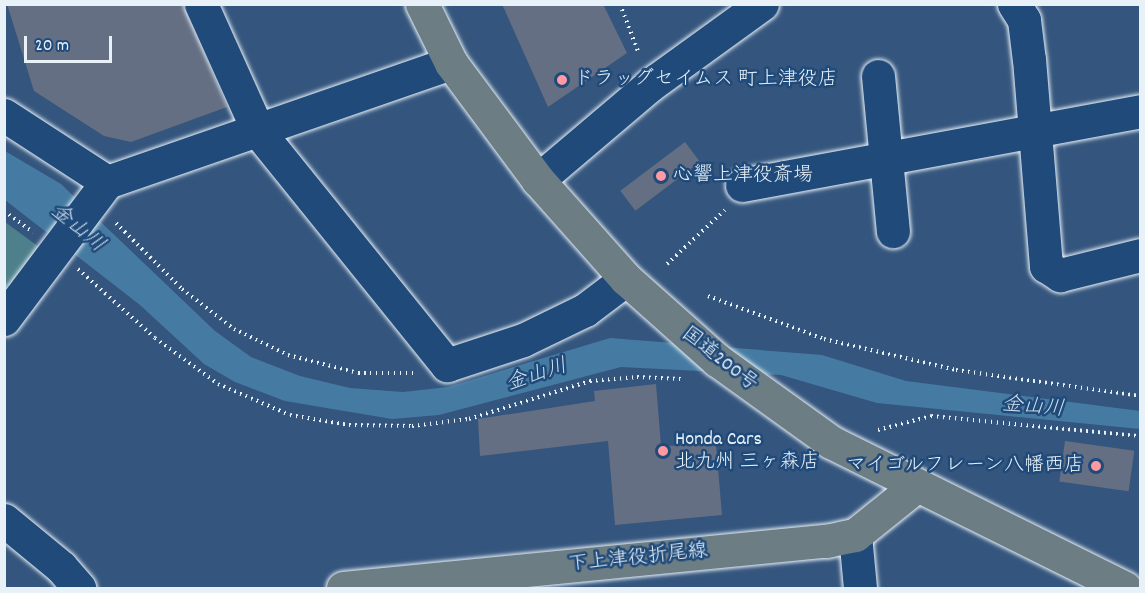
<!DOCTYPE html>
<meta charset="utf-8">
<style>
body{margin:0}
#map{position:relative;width:1145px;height:593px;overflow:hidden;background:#34557d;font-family:Dekko,"Klee One",sans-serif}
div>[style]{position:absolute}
.green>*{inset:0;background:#4e808b}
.water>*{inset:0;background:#457ba2}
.building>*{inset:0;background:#656f84;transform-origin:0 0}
.path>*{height:4px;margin-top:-2px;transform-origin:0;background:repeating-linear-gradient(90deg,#e8f1f8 0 1.5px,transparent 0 6px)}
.roads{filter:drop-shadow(0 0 2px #e8f1f8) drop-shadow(0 0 2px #e8f1f8)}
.minor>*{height:33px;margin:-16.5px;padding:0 16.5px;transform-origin:16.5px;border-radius:16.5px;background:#1f4a7a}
.major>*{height:33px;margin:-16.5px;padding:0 16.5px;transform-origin:16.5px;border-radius:16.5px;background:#6d7d84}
.highway>*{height:33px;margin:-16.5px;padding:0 16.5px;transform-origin:16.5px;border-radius:16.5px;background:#6d7d84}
.dots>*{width:16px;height:16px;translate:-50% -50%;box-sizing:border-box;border:3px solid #1f4a7a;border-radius:50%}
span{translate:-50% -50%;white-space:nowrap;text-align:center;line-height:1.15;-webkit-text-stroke:5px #1f4a7a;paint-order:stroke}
.poi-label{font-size:20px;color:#e8f1f8}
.left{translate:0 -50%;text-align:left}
.right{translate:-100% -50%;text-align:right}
.street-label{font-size:20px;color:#e8f1f8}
.water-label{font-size:21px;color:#d0dfeb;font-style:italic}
.frame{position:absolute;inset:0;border:6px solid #e8f1f8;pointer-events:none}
.scale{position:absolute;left:24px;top:36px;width:88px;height:27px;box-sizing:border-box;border:3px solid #e8f1f8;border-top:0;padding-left:8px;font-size:18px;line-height:21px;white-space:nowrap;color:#e8f1f8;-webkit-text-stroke:4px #1f4a7a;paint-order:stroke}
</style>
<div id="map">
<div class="green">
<div style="clip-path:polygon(5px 222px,39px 247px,5px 290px)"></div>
</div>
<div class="water">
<div style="clip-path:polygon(5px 151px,61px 184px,215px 331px,251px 357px,300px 376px,350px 388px,403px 392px,448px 387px,610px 338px,822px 355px,906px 381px,1140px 411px,1140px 429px,877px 403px,781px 375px,621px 367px,439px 415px,392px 419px,285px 401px,235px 382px,204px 364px,140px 305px,5px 200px)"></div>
</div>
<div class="building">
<div style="clip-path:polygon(7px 4px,183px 4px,227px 107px,131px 142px,104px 136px,34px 91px)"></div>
<div style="clip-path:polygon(502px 4px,603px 4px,627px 53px,548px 107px)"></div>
<div style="left:685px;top:142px;width:25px;height:81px;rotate:53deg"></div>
<div style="clip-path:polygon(656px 384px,661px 446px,716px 445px,722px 515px,615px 525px,608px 441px,480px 456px,478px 419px,595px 401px,594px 391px)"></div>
<div style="left:1065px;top:441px;width:70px;height:41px;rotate:8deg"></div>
</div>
<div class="path">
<div style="left:620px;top:4px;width:53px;rotate:69.2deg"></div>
<div style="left:4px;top:211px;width:36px;rotate:36deg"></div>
<div style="left:116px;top:223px;width:93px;rotate:45deg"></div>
<div style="left:182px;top:289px;width:66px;rotate:37.6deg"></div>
<div style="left:234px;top:329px;width:60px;rotate:25.7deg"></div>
<div style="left:288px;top:355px;width:72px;rotate:14.4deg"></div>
<div style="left:358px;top:373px;width:55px"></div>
<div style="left:667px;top:264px;width:79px;rotate:-43deg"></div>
<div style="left:78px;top:269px;width:103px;rotate:41.9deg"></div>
<div style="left:155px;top:338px;width:78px;rotate:36.1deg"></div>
<div style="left:218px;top:384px;width:78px;rotate:23.3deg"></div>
<div style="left:290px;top:415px;width:60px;rotate:9.6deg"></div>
<div style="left:349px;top:425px;width:63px;rotate:0.9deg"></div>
<div style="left:412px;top:426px;width:57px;rotate:-7deg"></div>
<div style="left:469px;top:419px;width:127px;rotate:-17.4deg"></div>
<div style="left:590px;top:381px;width:47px;rotate:-4.9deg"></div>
<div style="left:637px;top:377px;width:44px;rotate:2.6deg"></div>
<div style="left:708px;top:296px;width:124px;rotate:20.3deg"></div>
<div style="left:824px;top:339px;width:136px;rotate:13.2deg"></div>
<div style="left:956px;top:370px;width:186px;rotate:8deg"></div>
<div style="left:878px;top:430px;width:55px;rotate:-14.8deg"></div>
<div style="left:931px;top:416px;width:210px;rotate:5.5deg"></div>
</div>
<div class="roads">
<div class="minor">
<div style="left:201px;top:4px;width:139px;rotate:65.8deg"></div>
<div style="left:258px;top:131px;width:301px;rotate:51.1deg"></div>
<div style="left:447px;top:365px;width:80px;rotate:-18.2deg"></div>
<div style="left:523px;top:340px;width:69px;rotate:-25.8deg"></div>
<div style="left:585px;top:310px;width:51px;rotate:-37.1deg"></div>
<div style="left:1014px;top:4px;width:19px;rotate:58deg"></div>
<div style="left:1024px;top:20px;width:39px;rotate:83deg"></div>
<div style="left:1029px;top:59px;width:208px;rotate:85.3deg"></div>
<div style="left:1046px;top:266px;width:17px;rotate:33deg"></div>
<div style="left:1060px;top:275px;width:82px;rotate:-14deg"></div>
<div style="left:878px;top:76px;width:156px;rotate:84.5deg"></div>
<div style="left:4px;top:115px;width:123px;rotate:33deg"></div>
<div style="left:107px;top:182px;width:364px;rotate:-19.1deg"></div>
<div style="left:538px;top:180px;width:147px;rotate:-40.3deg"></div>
<div style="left:650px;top:85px;width:138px;rotate:-35.9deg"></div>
<div style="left:742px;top:185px;width:405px;rotate:-10.5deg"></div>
<div style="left:4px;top:319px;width:171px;rotate:-53.1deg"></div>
<div style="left:4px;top:520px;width:74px;rotate:39.5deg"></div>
<div style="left:61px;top:567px;width:28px;rotate:49deg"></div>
<div style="left:855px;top:535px;width:53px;rotate:84.6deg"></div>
</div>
<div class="major">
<div style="left:343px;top:588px;width:485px;rotate:-5.6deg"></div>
<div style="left:826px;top:541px;width:30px;rotate:-12deg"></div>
<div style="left:855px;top:535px;width:78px;rotate:-38.8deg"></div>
</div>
<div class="highway">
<div style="left:422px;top:4px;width:66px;rotate:63.8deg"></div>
<div style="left:451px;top:63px;width:146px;rotate:53.4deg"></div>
<div style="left:538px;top:180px;width:132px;rotate:48.4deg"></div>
<div style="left:626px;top:279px;width:122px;rotate:41.7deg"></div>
<div style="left:717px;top:360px;width:140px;rotate:35.7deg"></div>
<div style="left:831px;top:442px;width:328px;rotate:26.4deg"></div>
</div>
</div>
<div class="dots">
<div style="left:562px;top:80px;background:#ff9aa2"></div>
<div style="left:661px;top:176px;background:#ff9aa2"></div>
<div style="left:663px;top:451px;background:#ff9aa2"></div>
<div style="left:1096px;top:466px;background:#ff9aa2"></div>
</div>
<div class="poi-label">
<span class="left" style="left:574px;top:80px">ドラッグセイムス 町上津役店</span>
<span class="left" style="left:673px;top:176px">心響上津役斎場</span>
<span class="left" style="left:675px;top:452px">Honda Cars<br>北九州 三ヶ森店</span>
<span class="right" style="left:1084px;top:466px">マイゴルフレーン八幡西店</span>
</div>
<div class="street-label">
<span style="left:719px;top:360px;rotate:38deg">国道200号</span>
<span style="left:638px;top:559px;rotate:-6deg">下上津役折尾線</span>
</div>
<div class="water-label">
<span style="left:77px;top:229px;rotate:40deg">金山川</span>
<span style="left:537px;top:376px;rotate:-18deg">金山川</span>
<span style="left:1033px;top:408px;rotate:5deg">金山川</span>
</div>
<div class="frame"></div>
<div class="scale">20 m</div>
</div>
